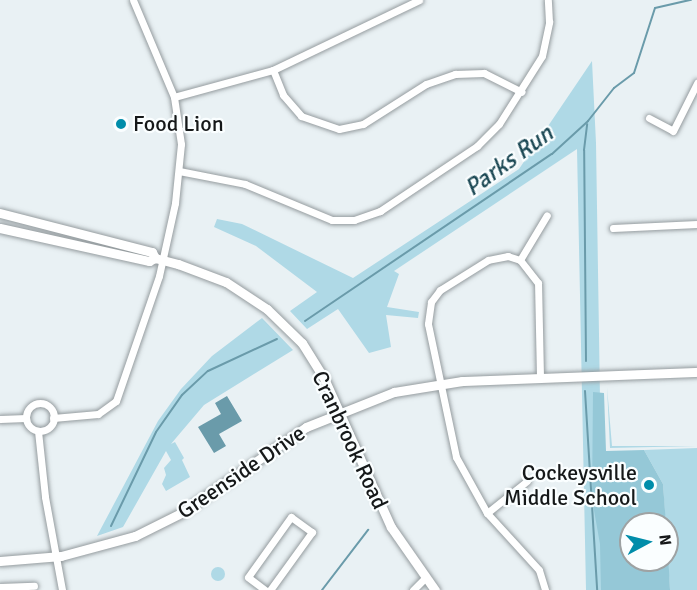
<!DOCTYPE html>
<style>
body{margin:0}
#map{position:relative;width:697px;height:590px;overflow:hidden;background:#e9f1f4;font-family:Signika,sans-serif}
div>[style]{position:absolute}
.green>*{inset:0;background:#afd9e6}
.round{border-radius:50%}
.forest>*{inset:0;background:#95c8d7}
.water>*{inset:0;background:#6a9baa}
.stream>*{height:2px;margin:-1px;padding:0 1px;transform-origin:1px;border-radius:1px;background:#6a9baa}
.roads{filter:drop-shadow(0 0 2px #959c9f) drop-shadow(0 0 2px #959c9f)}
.street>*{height:7px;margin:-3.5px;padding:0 3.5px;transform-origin:3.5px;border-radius:3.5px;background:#fff}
.street>.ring{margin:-3.5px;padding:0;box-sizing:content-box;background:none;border:7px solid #fff;border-radius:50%}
.secondary>*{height:9px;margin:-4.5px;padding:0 4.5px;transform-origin:4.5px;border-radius:4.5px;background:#fff}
.dots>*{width:16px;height:16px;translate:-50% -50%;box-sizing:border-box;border:3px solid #fafeff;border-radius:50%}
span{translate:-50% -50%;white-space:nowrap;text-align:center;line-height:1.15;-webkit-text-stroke:4.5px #fafeff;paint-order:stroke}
.poi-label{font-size:22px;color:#151819}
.left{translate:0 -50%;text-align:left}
.right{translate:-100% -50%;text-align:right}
.street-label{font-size:22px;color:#151819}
.water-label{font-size:24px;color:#1b4854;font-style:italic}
.north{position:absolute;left:619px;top:512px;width:60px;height:60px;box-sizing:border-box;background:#fafeff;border:2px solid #9ea2a3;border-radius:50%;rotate:83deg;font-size:16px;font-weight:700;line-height:24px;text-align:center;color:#151819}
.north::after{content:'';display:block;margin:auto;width:21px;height:27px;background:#008daa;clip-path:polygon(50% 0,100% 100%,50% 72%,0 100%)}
</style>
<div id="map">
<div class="green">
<div style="clip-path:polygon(592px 61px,596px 143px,603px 590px,586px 590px,577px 149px,394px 271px,399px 274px,387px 307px,419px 312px,418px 318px,386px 315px,391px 347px,369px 353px,338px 309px,307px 329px,290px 311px,317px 292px,256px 246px,214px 227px,217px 219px,242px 224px,353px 278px,519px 169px)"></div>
<div style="clip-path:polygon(262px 318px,293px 350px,204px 405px,176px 438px,171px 444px,175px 442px,184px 458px,182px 460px,190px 477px,166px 491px,162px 484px,166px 475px,164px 468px,171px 460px,166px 451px,123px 527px,97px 536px,158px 421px,181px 389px,212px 356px)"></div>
<div style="clip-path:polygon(607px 387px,612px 446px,697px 446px,610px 448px)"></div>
<div style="clip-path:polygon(697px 448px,697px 590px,670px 590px,663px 484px,644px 450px)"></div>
<div class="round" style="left:211px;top:567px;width:14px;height:14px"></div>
</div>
<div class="forest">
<div style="clip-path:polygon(593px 392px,604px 393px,606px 451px,644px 450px,663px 484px,666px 524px,631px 524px,631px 560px,667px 560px,667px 532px,670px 590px,601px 590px,600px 544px,592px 499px)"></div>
</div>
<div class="water">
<div style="clip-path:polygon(227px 396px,242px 421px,219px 434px,226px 446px,214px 453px,198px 427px,221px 414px,215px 403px)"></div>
</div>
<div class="stream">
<div style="left:305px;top:321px;width:298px;rotate:-34.1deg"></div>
<div style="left:552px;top:154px;width:49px;rotate:-42.5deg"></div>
<div style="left:588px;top:121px;width:42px;rotate:-51.8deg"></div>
<div style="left:614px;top:88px;width:25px;rotate:-37deg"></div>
<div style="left:634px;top:73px;width:68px;rotate:-72.1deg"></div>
<div style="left:655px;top:8px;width:37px;rotate:-13deg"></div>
<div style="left:586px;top:361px;width:211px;rotate:-90.5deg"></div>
<div style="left:584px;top:150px;width:26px;rotate:-83deg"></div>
<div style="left:585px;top:391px;width:199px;rotate:86.5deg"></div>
<div style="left:111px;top:526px;width:104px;rotate:-64.4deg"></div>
<div style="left:156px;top:432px;width:45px;rotate:-54.9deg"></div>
<div style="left:182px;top:395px;width:35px;rotate:-43deg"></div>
<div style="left:208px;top:371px;width:76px;rotate:-24.9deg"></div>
<div style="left:322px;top:590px;width:76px;rotate:-52.5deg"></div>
</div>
<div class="roads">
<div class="street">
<div style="left:273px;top:70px;width:27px;rotate:68deg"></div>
<div style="left:283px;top:95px;width:28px;rotate:49deg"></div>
<div style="left:301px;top:116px;width:40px;rotate:18.9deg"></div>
<div style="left:339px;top:129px;width:25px;rotate:-12deg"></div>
<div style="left:363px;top:124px;width:75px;rotate:-32.4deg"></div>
<div style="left:426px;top:84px;width:31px;rotate:-19deg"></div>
<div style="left:455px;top:74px;width:29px;rotate:-2deg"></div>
<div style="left:484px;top:73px;width:42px;rotate:26.6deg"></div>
<div style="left:174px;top:97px;width:103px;rotate:-15.3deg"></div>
<div style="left:273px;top:70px;width:162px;rotate:-25.6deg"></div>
<div style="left:649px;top:118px;width:27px;rotate:28deg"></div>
<div style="left:673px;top:131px;width:54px;rotate:-63.4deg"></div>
<div style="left:179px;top:171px;width:67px;rotate:11.1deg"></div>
<div style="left:245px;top:184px;width:94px;rotate:22.5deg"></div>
<div style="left:332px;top:220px;width:22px"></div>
<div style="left:354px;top:220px;width:28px;rotate:-19deg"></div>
<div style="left:380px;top:211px;width:117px;rotate:-33.8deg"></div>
<div style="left:477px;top:146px;width:31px;rotate:-45deg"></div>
<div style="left:499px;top:124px;width:80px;rotate:-57.7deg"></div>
<div style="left:542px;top:56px;width:35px;rotate:-78deg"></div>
<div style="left:549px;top:22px;width:22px;rotate:-93deg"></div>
<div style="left:613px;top:228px;width:84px;rotate:-2.7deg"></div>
<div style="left:520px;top:260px;width:52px;rotate:-59deg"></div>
<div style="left:540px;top:377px;width:94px;rotate:-91.2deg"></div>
<div style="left:538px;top:283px;width:29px;rotate:-128deg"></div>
<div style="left:520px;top:260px;width:13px;rotate:-162deg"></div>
<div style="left:508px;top:256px;width:20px;rotate:169deg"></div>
<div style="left:488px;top:260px;width:57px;rotate:148deg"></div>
<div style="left:440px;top:290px;width:15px;rotate:127deg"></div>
<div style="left:431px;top:302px;width:22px;rotate:98deg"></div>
<div style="left:428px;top:324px;width:136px;rotate:78.1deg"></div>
<div style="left:456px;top:457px;width:64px;rotate:61deg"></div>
<div style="left:487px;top:513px;width:77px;rotate:47.6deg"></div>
<div style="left:539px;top:570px;width:21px;rotate:73deg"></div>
<div class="ring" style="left:26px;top:403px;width:21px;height:21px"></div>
<div style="left:53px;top:418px;width:45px;rotate:-5.1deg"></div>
<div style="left:98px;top:414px;width:22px;rotate:-36deg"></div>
<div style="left:116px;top:401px;width:132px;rotate:-71deg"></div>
<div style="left:159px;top:276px;width:75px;rotate:-77.6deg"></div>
<div style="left:175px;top:203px;width:59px;rotate:-84.2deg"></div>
<div style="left:181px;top:144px;width:48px;rotate:-98.5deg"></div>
<div style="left:174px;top:97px;width:105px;rotate:-112.9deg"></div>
<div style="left:0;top:419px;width:26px;rotate:-2deg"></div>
<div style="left:38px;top:431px;width:66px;rotate:83.9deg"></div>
<div style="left:45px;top:497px;width:95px;rotate:79.6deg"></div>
<div style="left:487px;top:513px;width:51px;rotate:-38.7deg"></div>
<div style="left:0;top:587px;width:34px;rotate:-2deg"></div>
<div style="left:265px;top:590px;width:21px;rotate:-143deg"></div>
<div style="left:248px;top:577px;width:74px;rotate:-54.4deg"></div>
<div style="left:291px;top:517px;width:26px;rotate:36deg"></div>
<div style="left:312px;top:532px;width:72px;rotate:125.9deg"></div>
<div style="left:413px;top:590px;width:17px;rotate:-45deg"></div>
</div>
<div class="secondary">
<div style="left:0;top:213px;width:157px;rotate:14.4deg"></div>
<div style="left:152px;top:252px;width:7px;rotate:63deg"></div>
<div style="left:0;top:228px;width:153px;rotate:12.5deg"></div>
<div style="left:149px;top:261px;width:7px;rotate:-27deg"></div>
<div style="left:155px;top:258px;width:24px;rotate:15deg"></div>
<div style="left:178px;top:264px;width:51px;rotate:20.6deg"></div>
<div style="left:226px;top:282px;width:49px;rotate:33.4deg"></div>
<div style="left:267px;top:309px;width:49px;rotate:44.2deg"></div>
<div style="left:302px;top:343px;width:39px;rotate:58deg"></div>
<div style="left:323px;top:376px;width:166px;rotate:65.8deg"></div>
<div style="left:391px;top:527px;width:77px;rotate:55.1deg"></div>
<div style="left:0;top:561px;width:61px;rotate:-4.7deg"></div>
<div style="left:61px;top:556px;width:77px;rotate:-15.1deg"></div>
<div style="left:135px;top:536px;width:51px;rotate:-26.6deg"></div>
<div style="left:181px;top:513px;width:152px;rotate:-34.5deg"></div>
<div style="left:306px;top:427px;width:95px;rotate:-21.7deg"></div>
<div style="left:394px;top:392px;width:69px;rotate:-9.2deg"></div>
<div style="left:462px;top:381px;width:235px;rotate:-2.2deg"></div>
</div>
</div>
<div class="dots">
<div style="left:121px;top:124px;background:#008daa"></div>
<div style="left:649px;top:485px;background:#008daa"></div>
</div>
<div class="poi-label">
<span class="left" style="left:133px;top:124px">Food Lion</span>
<span class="right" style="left:637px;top:485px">Cockeysville<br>Middle School</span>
</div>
<div class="street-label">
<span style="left:350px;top:440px;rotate:65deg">Cranbrook Road</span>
<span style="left:241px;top:472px;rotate:-34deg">Greenside Drive</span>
</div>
<div class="water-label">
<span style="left:509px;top:161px;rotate:-36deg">Parks Run</span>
</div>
<div class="north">N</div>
</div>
